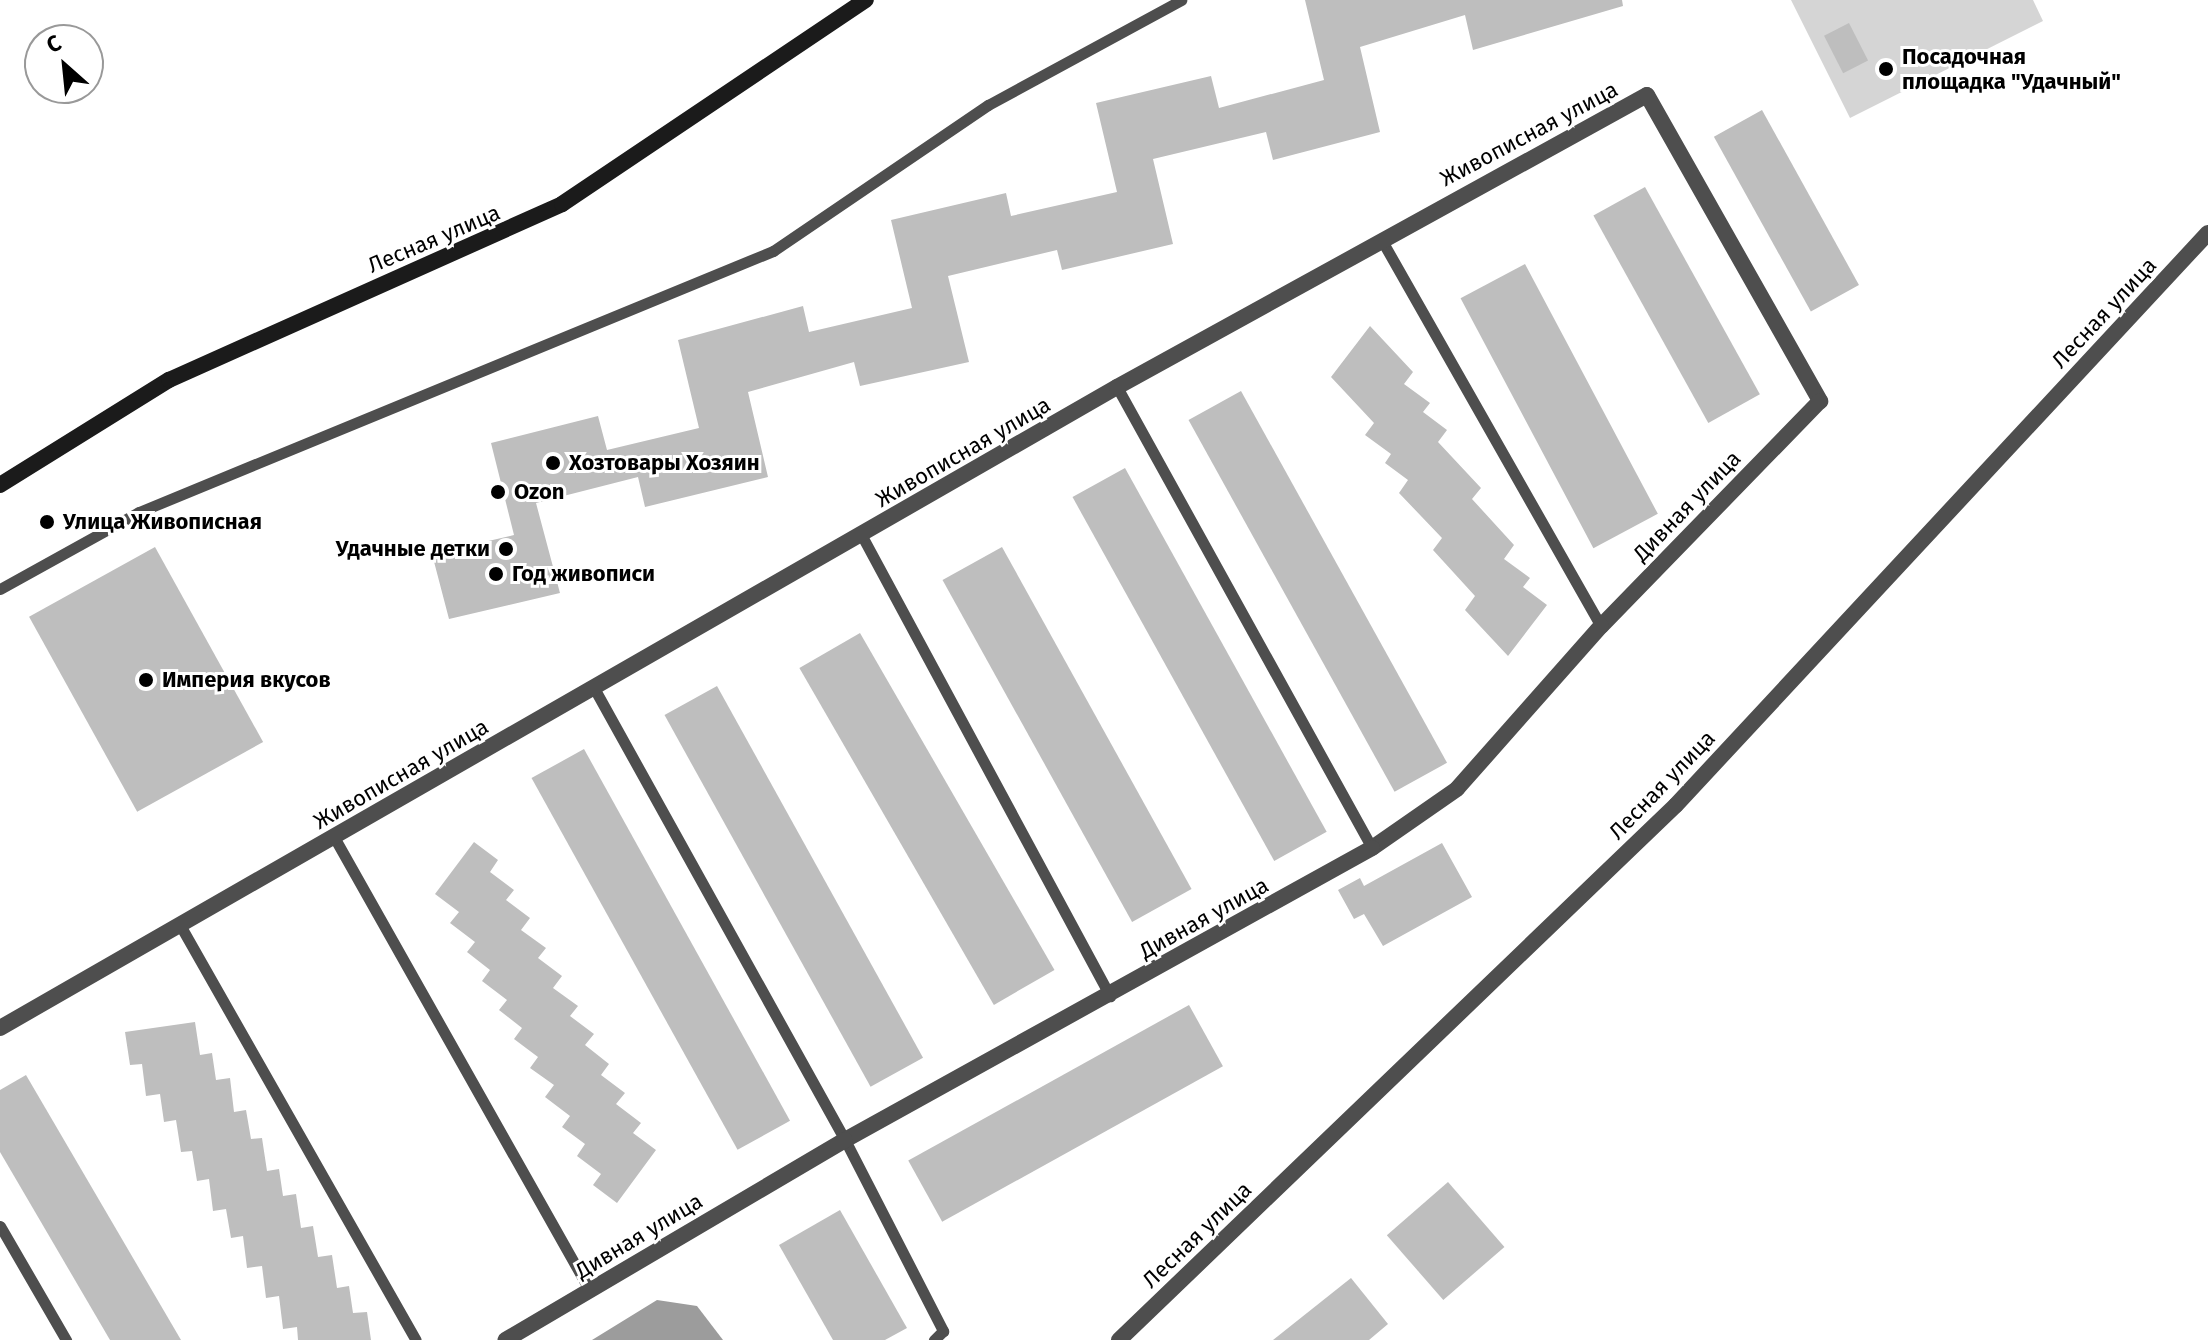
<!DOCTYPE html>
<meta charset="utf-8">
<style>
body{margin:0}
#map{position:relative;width:2208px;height:1340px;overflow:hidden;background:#fff;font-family:"Fira Sans",sans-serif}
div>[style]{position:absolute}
.green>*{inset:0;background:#d5d5d5}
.water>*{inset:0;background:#9c9c9c}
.building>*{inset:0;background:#bebebe;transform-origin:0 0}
.lane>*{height:11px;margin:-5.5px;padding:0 5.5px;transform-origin:5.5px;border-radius:5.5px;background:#4e4e4e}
.street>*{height:16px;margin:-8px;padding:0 8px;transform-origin:8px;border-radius:8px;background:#4e4e4e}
.secondary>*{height:16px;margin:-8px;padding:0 8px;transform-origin:8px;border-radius:8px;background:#1b1b1b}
.dots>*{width:22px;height:22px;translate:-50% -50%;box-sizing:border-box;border:4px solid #fff;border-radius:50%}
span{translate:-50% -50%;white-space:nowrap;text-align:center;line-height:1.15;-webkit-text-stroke:6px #fff;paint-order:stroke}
.poi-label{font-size:22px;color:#000;font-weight:700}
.left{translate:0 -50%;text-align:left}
.right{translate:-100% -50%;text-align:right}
.street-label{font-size:22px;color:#000}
.north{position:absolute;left:24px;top:24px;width:80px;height:80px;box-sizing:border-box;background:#fff;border:2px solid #999;border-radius:50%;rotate:333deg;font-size:22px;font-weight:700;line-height:32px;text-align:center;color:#000}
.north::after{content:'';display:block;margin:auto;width:28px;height:36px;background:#000;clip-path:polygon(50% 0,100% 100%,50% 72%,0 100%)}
</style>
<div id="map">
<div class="green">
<div style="clip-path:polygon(1791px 0,2033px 0,2043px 21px,1850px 118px)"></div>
</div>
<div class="water">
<div style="clip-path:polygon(657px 1300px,697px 1306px,723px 1340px,592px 1340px)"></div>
</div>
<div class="building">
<div style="clip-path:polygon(1305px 0,1622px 0,1623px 6px,1473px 50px,1465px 15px,1360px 47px,1380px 132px,1273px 160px,1266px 132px,1153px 159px,1173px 244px,1062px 270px,1057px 250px,948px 276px,969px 362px,860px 386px,854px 362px,748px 392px,768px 477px,645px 507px,638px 477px,536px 503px,560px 593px,449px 619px,432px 554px,514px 535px,491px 443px,598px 416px,607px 450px,699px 428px,678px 340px,803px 306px,809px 332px,912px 308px,891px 220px,1006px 193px,1011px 216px,1117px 192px,1096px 103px,1211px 76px,1219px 108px,1324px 80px)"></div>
<div style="left:1849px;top:23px;width:42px;height:28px;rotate:63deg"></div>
<div style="left:1762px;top:110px;width:200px;height:55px;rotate:61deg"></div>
<div style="left:1645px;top:187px;width:237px;height:59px;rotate:61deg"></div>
<div style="left:1525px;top:264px;width:283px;height:73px;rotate:62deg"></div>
<div style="clip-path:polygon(1370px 326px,1413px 372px,1404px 384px,1430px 403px,1423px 412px,1447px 430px,1438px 442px,1481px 488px,1472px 499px,1514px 545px,1504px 559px,1530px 578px,1523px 587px,1547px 605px,1508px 656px,1465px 610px,1475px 596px,1433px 550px,1442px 538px,1399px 493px,1408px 480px,1385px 463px,1391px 454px,1365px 435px,1374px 423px,1331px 377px)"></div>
<div style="left:1241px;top:391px;width:425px;height:60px;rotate:61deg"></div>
<div style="left:1125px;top:468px;width:416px;height:60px;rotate:61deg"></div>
<div style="left:155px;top:547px;width:223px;height:144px;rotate:61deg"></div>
<div style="left:1002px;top:547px;width:391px;height:68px;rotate:61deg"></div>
<div style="left:860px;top:633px;width:389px;height:70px;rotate:60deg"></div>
<div style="left:717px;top:686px;width:425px;height:60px;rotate:61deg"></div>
<div style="left:584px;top:749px;width:425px;height:60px;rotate:61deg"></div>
<div style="clip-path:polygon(474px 842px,498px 860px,490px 872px,514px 890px,506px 900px,530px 918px,521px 930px,546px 948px,538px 958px,562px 976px,553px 988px,578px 1006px,570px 1016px,594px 1034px,585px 1045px,609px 1064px,601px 1075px,625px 1093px,616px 1104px,641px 1123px,633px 1133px,656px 1150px,617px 1203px,593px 1185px,601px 1174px,577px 1156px,585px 1144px,562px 1127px,570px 1116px,545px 1097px,554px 1085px,530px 1068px,538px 1057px,514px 1039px,522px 1028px,499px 1010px,507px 1000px,482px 981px,490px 970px,467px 952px,475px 942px,450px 923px,459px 912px,435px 894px)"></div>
<div style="clip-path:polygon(1442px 843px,1472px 897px,1383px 946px,1364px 914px,1354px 919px,1338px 890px,1360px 878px,1364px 886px)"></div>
<div style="left:1189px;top:1005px;width:70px;height:321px;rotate:61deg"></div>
<div style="clip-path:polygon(195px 1022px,200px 1055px,212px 1053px,216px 1080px,230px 1078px,234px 1112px,246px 1110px,251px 1139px,262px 1138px,267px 1171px,279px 1169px,283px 1196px,296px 1194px,301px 1228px,313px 1226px,318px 1257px,332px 1255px,337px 1288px,349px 1286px,353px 1313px,367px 1312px,371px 1340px,298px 1340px,297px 1327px,283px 1329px,279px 1296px,266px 1298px,262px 1266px,247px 1268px,243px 1236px,231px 1238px,226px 1209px,213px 1211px,209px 1179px,197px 1181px,192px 1151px,181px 1152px,176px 1120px,164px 1122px,160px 1094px,146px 1096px,142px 1064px,130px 1065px,125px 1032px)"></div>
<div style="clip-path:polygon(26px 1075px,181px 1340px,110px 1340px,0 1152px,0 1090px)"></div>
<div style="left:1448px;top:1182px;width:86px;height:81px;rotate:49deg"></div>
<div style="clip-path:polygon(840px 1210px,907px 1328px,885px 1340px,833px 1340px,779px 1245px)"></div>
<div style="clip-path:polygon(1351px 1278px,1388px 1324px,1369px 1340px,1273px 1340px)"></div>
</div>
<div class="lane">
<div style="left:1381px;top:239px;width:445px;rotate:60.4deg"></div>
<div style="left:1117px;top:387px;width:527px;rotate:61.05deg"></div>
<div style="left:862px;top:536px;width:523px;rotate:61.67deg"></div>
<div style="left:0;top:589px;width:159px;rotate:-29deg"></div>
<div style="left:139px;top:512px;width:686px;rotate:-22.38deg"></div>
<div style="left:773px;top:251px;width:260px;rotate:-34.2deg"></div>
<div style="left:988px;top:105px;width:220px;rotate:-28.5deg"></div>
<div style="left:594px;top:688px;width:517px;rotate:60.96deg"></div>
<div style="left:845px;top:1140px;width:215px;rotate:62.8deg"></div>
<div style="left:943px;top:1331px;width:13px;rotate:135deg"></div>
<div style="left:334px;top:837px;width:521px;rotate:60.58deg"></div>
<div style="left:180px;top:925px;width:477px;rotate:60.4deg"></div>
<div style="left:0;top:1226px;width:132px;rotate:59.9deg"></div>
</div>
<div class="street">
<div style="left:0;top:1028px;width:1288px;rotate:-29.85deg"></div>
<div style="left:1117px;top:387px;width:605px;rotate:-28.85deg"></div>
<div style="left:1647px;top:95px;width:352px;rotate:60.5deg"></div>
<div style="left:1820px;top:401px;width:314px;rotate:134.2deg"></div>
<div style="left:1601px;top:626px;width:217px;rotate:131.5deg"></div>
<div style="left:1457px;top:789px;width:103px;rotate:145.2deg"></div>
<div style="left:1372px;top:848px;width:602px;rotate:151.01deg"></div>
<div style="left:845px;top:1140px;width:394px;rotate:149.5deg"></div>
<div style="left:1119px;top:1340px;width:772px;rotate:-43.85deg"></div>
<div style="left:1676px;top:805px;width:781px;rotate:-47.08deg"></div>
</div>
<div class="secondary">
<div style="left:0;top:485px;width:199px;rotate:-31.9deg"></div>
<div style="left:169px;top:380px;width:431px;rotate:-24.1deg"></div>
<div style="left:562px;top:204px;width:366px;rotate:-33.9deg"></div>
</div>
<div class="dots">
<div style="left:1886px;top:69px;background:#000"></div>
<div style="left:553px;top:463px;background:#000"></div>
<div style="left:498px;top:492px;background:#000"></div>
<div style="left:47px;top:522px;background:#000"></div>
<div style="left:506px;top:549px;background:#000"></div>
<div style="left:496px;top:574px;background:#000"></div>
<div style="left:146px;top:680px;background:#000"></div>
</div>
<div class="poi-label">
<span class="left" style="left:1902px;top:69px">Посадочная<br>площадка "Удачный"</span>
<span class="left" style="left:569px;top:463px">Хозтовары Хозяин</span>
<span class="left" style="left:514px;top:492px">Ozon</span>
<span class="left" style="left:63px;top:522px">Улица Живописная</span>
<span class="right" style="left:490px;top:549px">Удачные детки</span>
<span class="left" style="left:512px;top:574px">Год живописи</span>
<span class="left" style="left:162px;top:680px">Империя вкусов</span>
</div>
<div class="street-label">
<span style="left:1529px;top:134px;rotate:-28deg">Живописная улица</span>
<span style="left:434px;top:239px;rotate:-23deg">Лесная улица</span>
<span style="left:2104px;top:313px;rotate:-47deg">Лесная улица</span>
<span style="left:963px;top:452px;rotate:-30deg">Живописная улица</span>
<span style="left:1687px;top:506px;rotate:-46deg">Дивная улица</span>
<span style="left:401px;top:774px;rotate:-30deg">Живописная улица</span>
<span style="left:1662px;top:785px;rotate:-46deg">Лесная улица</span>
<span style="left:1204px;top:918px;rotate:-29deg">Дивная улица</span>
<span style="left:1197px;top:1235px;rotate:-44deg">Лесная улица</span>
<span style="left:639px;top:1236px;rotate:-31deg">Дивная улица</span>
</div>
<div class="north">С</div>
</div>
